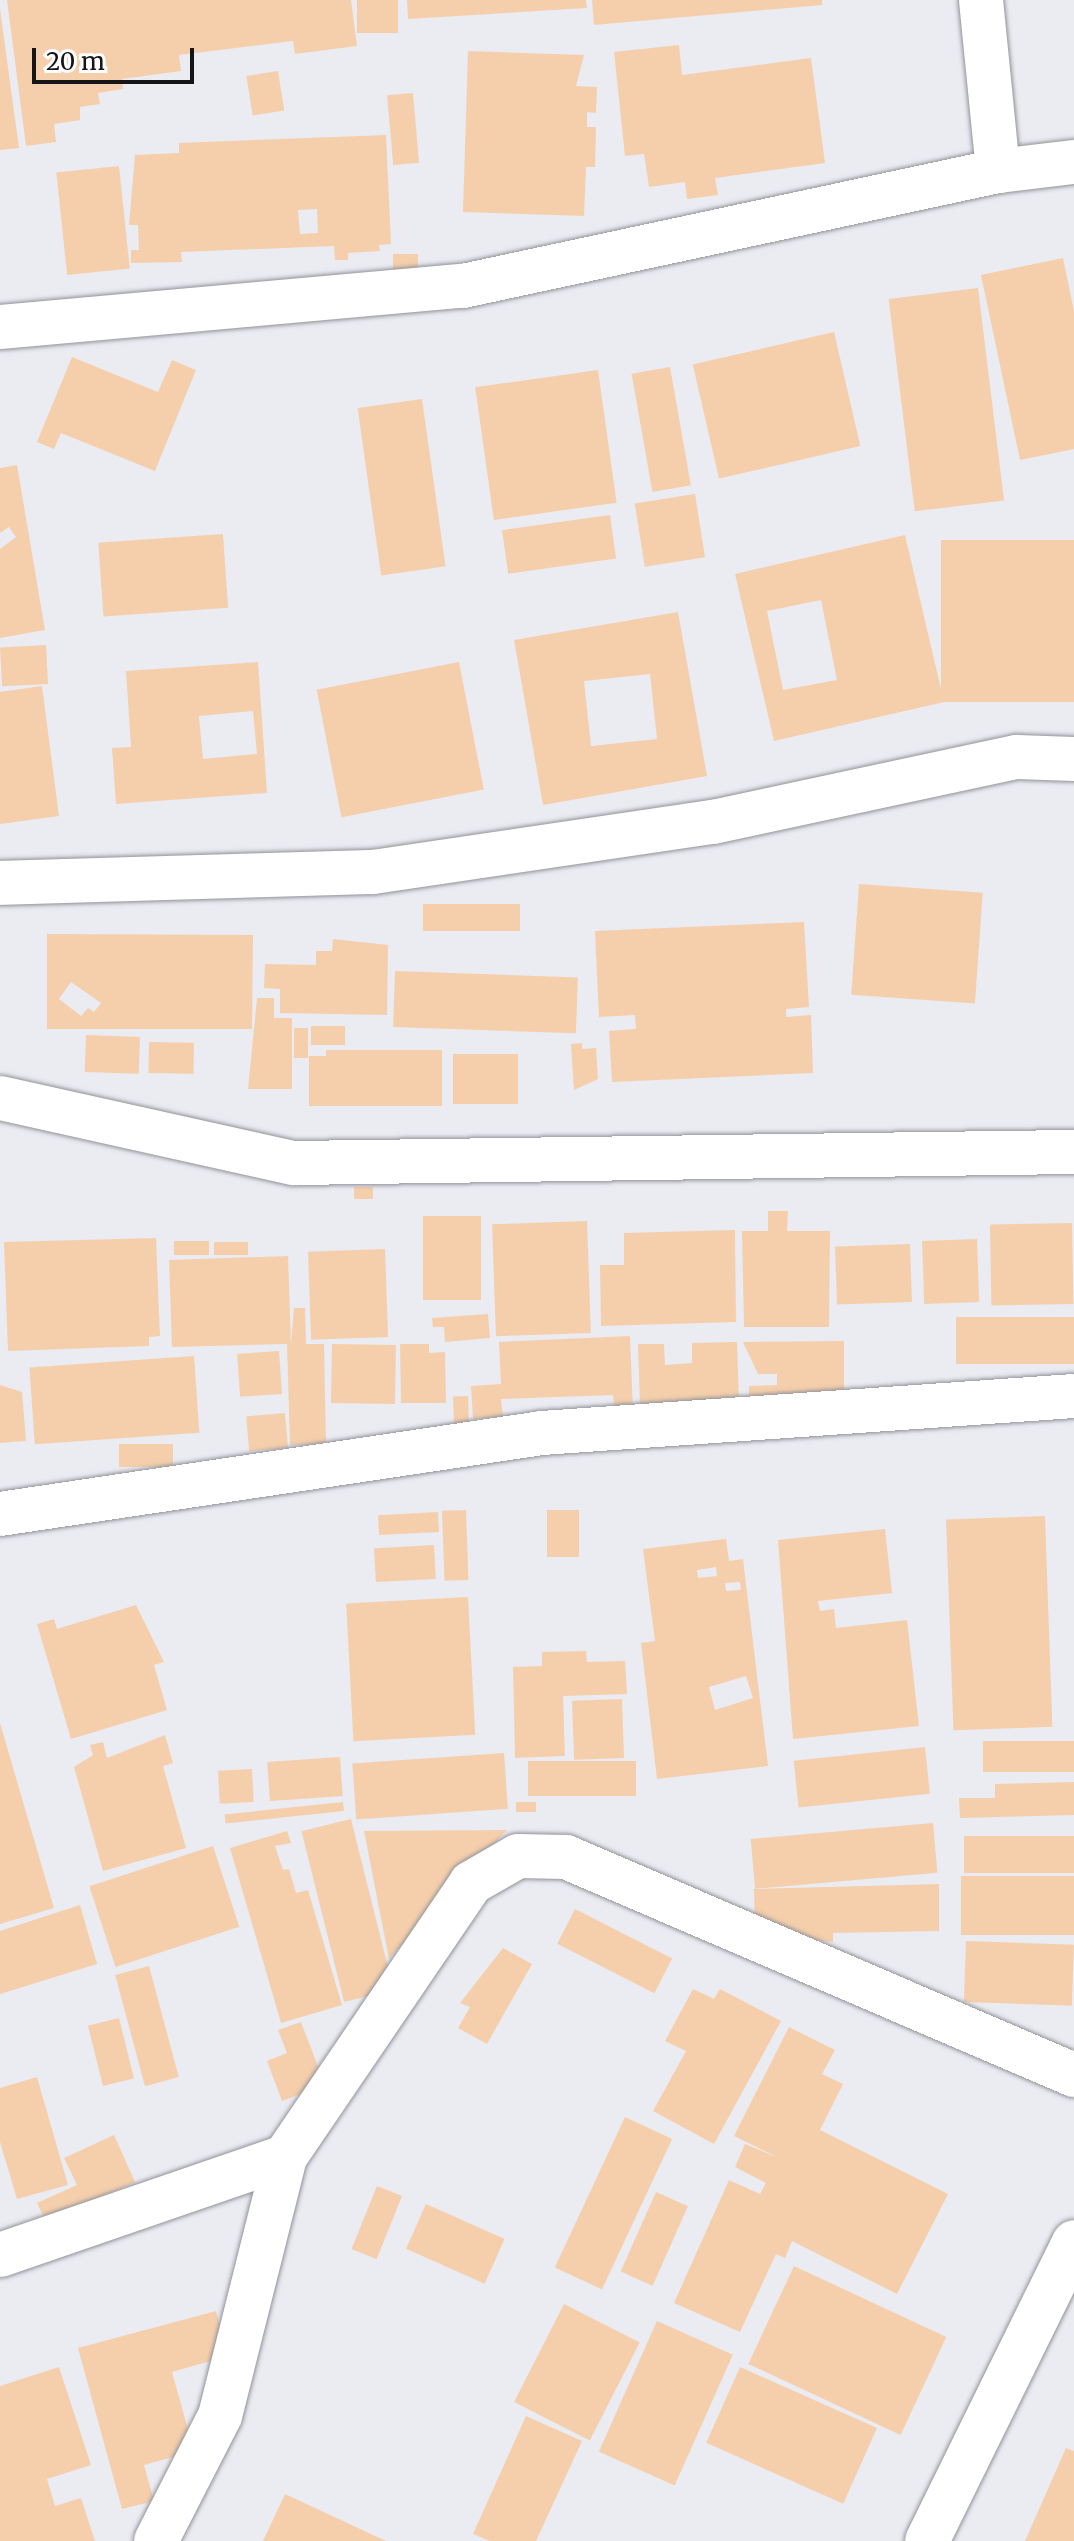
<!DOCTYPE html>
<style>
body{margin:0}
#map{position:relative;width:1074px;height:2541px;overflow:hidden;background:#ebebf2;font-family:Merriweather,serif}
div>[style]{position:absolute}
.building>*{inset:0;background:#f5cfac;transform-origin:0 0}
.roads{filter:drop-shadow(0 0 2px #929399) drop-shadow(0 0 2px #929399)}
.minor>*{height:44px;margin:-22px;padding:0 22px;transform-origin:22px;border-radius:22px;background:#fff}
span{translate:-50% -50%;white-space:nowrap;text-align:center;line-height:1.15;-webkit-text-stroke:6px #fff;paint-order:stroke}
.scale{position:absolute;left:32px;top:48px;width:162px;height:36px;box-sizing:border-box;border:4px solid #151517;border-top:0;padding-left:10px;font-size:24px;line-height:28px;white-space:nowrap;color:#151517;-webkit-text-stroke:6px #fff;paint-order:stroke}
</style>
<div id="map">
<div class="building">
<div style="clip-path:polygon(7px 0,351px 0,357px 46px,295px 54px,293px 41px,179px 55px,181px 71px,122px 79px,123px 89px,98px 93px,100px 104px,80px 107px,80px 120px,54px 124px,56px 142px,26px 146px)"></div>
<div style="left:357px;top:0;width:41px;height:33px"></div>
<div style="clip-path:polygon(407px 0,586px 0,587px 8px,408px 19px)"></div>
<div style="clip-path:polygon(592px 0,822px 0,822px 5px,594px 25px)"></div>
<div style="clip-path:polygon(0 9px,19px 148px,0 150px)"></div>
<div style="clip-path:polygon(679px 45px,682px 75px,811px 58px,825px 163px,715px 178px,718px 195px,687px 199px,685px 182px,649px 187px,644px 154px,625px 156px,614px 52px)"></div>
<div style="clip-path:polygon(468px 51px,584px 55px,576px 86px,597px 87px,596px 113px,587px 112px,587px 127px,596px 127px,595px 167px,586px 167px,584px 216px,463px 212px)"></div>
<div style="left:278px;top:71px;width:40px;height:32px;rotate:81deg"></div>
<div style="left:413px;top:93px;width:70px;height:26px;rotate:85deg"></div>
<div style="clip-path:polygon(evenodd,386px 135px,391px 244px,379px 245px,380px 251px,348px 253px,348px 260px,335px 260px,334px 246px,181px 252px,182px 262px,131px 263px,131px 250px,139px 250px,138px 225px,129px 225px,135px 155px,179px 153px,179px 143px,386px 135px,317px 209px,318px 233px,300px 234px,298px 210px,317px 209px)"></div>
<div style="left:119px;top:166px;width:103px;height:63px;rotate:84deg"></div>
<div style="left:418px;top:254px;width:26px;height:25px;rotate:90deg"></div>
<div style="clip-path:polygon(1063px 258px,1074px 311px,1074px 449px,1020px 460px,981px 275px)"></div>
<div style="left:978px;top:288px;width:214px;height:90px;rotate:83deg"></div>
<div style="left:834px;top:332px;width:117px;height:145px;rotate:77deg"></div>
<div style="clip-path:polygon(72px 357px,158px 392px,172px 360px,196px 370px,155px 471px,61px 433px,54px 449px,37px 442px)"></div>
<div style="left:670px;top:367px;width:120px;height:39px;rotate:80deg"></div>
<div style="left:598px;top:370px;width:134px;height:124px;rotate:82deg"></div>
<div style="left:422px;top:399px;width:169px;height:65px;rotate:82deg"></div>
<div style="clip-path:polygon(17px 465px,45px 630px,0 638px,0 549px,16px 537px,9px 527px,0 533px,0 468px)"></div>
<div style="left:695px;top:494px;width:64px;height:61px;rotate:81deg"></div>
<div style="left:610px;top:515px;width:44px;height:109px;rotate:82deg"></div>
<div style="left:223px;top:534px;width:74px;height:125px;rotate:86deg"></div>
<div style="clip-path:polygon(evenodd,905px 535px,944px 702px,774px 741px,735px 574px,905px 535px,821px 600px,837px 680px,783px 690px,767px 611px,821px 600px)"></div>
<div style="left:1074px;top:540px;width:162px;height:133px;rotate:90deg"></div>
<div style="clip-path:polygon(evenodd,678px 612px,707px 776px,543px 805px,514px 640px,678px 612px,650px 674px,657px 739px,591px 746px,584px 681px,650px 674px)"></div>
<div style="left:46px;top:645px;width:39px;height:46px;rotate:87deg"></div>
<div style="clip-path:polygon(evenodd,258px 662px,267px 793px,116px 804px,112px 748px,131px 747px,126px 671px,258px 662px,253px 711px,257px 754px,203px 759px,199px 716px,253px 711px)"></div>
<div style="left:459px;top:662px;width:130px;height:145px;rotate:79deg"></div>
<div style="clip-path:polygon(42px 686px,59px 816px,0 824px,0 692px)"></div>
<div style="left:859px;top:884px;width:124px;height:111px;rotate:4deg"></div>
<div style="left:520px;top:904px;width:27px;height:97px;rotate:90deg"></div>
<div style="clip-path:polygon(804px 922px,809px 1007px,786px 1009px,786px 1017px,811px 1015px,813px 1073px,612px 1082px,609px 1031px,636px 1029px,635px 1015px,599px 1017px,595px 931px)"></div>
<div style="clip-path:polygon(evenodd,47px 934px,253px 935px,252px 1029px,47px 1029px,47px 934px,71px 982px,101px 1003px,94px 1012px,88px 1008px,81px 1016px,59px 999px,71px 982px)"></div>
<div style="clip-path:polygon(333px 939px,388px 945px,387px 1015px,280px 1013px,280px 989px,264px 988px,265px 964px,316px 965px,316px 951px,332px 951px)"></div>
<div style="left:395px;top:971px;width:183px;height:56px;rotate:2deg"></div>
<div style="clip-path:polygon(257px 998px,274px 998px,274px 1018px,292px 1018px,292px 1089px,248px 1089px)"></div>
<div style="left:345px;top:1026px;width:19px;height:34px;rotate:90deg"></div>
<div style="left:294px;top:1028px;width:14px;height:30px"></div>
<div style="left:86px;top:1035px;width:54px;height:37px;rotate:2deg"></div>
<div style="left:149px;top:1042px;width:45px;height:31px;rotate:1deg"></div>
<div style="clip-path:polygon(582px 1043px,582px 1049px,596px 1048px,598px 1079px,574px 1090px,571px 1044px)"></div>
<div style="clip-path:polygon(326px 1050px,442px 1050px,442px 1106px,309px 1106px,309px 1056px,326px 1056px)"></div>
<div style="left:453px;top:1054px;width:65px;height:50px"></div>
<div style="left:354px;top:1187px;width:19px;height:12px"></div>
<div style="clip-path:polygon(768px 1211px,788px 1211px,787px 1231px,830px 1231px,829px 1327px,744px 1327px,742px 1231px,768px 1231px)"></div>
<div style="left:423px;top:1216px;width:58px;height:84px"></div>
<div style="left:587px;top:1221px;width:112px;height:95px;rotate:88deg"></div>
<div style="left:1072px;top:1223px;width:81px;height:82px;rotate:89deg"></div>
<div style="clip-path:polygon(735px 1230px,736px 1322px,601px 1326px,600px 1265px,624px 1265px,624px 1233px)"></div>
<div style="clip-path:polygon(156px 1238px,160px 1336px,149px 1337px,149px 1346px,8px 1351px,4px 1242px)"></div>
<div style="left:977px;top:1239px;width:63px;height:55px;rotate:88deg"></div>
<div style="left:209px;top:1241px;width:14px;height:35px;rotate:90deg"></div>
<div style="left:214px;top:1242px;width:34px;height:13px"></div>
<div style="left:910px;top:1244px;width:58px;height:75px;rotate:88deg"></div>
<div style="left:385px;top:1249px;width:88px;height:77px;rotate:88deg"></div>
<div style="clip-path:polygon(288px 1256px,291px 1344px,294px 1308px,305px 1308px,306px 1344px,324px 1344px,326px 1444px,290px 1445px,287px 1344px,172px 1347px,169px 1260px)"></div>
<div style="clip-path:polygon(488px 1314px,490px 1338px,445px 1342px,444px 1327px,433px 1327px,432px 1318px)"></div>
<div style="left:1074px;top:1317px;width:47px;height:118px;rotate:90deg"></div>
<div style="clip-path:polygon(630px 1336px,633px 1411px,602px 1412px,614px 1405px,613px 1395px,501px 1399px,503px 1417px,473px 1419px,471px 1386px,501px 1384px,499px 1342px)"></div>
<div style="clip-path:polygon(844px 1341px,844px 1398px,749px 1399px,749px 1386px,777px 1385px,777px 1374px,758px 1374px,743px 1342px)"></div>
<div style="clip-path:polygon(737px 1342px,739px 1402px,640px 1404px,638px 1344px,664px 1344px,665px 1365px,692px 1363px,692px 1343px)"></div>
<div style="left:332px;top:1344px;width:64px;height:59px;rotate:1deg"></div>
<div style="clip-path:polygon(400px 1344px,429px 1344px,429px 1353px,445px 1352px,446px 1403px,401px 1403px)"></div>
<div style="left:279px;top:1351px;width:43px;height:42px;rotate:86deg"></div>
<div style="left:194px;top:1356px;width:77px;height:165px;rotate:86deg"></div>
<div style="clip-path:polygon(0 1385px,22px 1392px,26px 1441px,0 1443px)"></div>
<div style="left:468px;top:1396px;width:33px;height:15px;rotate:88deg"></div>
<div style="left:285px;top:1413px;width:35px;height:39px;rotate:85deg"></div>
<div style="left:173px;top:1444px;width:23px;height:54px;rotate:90deg"></div>
<div style="left:466px;top:1510px;width:70px;height:24px;rotate:88deg"></div>
<div style="left:547px;top:1510px;width:32px;height:47px"></div>
<div style="left:438px;top:1512px;width:20px;height:60px;rotate:87deg"></div>
<div style="left:1045px;top:1516px;width:211px;height:99px;rotate:88deg"></div>
<div style="clip-path:polygon(885px 1529px,892px 1593px,818px 1601px,820px 1611px,834px 1609px,836px 1628px,907px 1620px,919px 1726px,793px 1739px,778px 1540px)"></div>
<div style="clip-path:polygon(evenodd,726px 1539px,729px 1561px,743px 1559px,768px 1766px,657px 1779px,641px 1643px,655px 1641px,643px 1549px,726px 1539px,716px 1567px,717px 1576px,698px 1578px,697px 1570px,716px 1567px,726px 1539px,740px 1582px,741px 1590px,726px 1591px,725px 1583px,740px 1582px,726px 1539px,746px 1676px,753px 1698px,715px 1710px,709px 1687px,746px 1676px)"></div>
<div style="left:434px;top:1545px;width:34px;height:60px;rotate:87deg"></div>
<div style="left:468px;top:1597px;width:138px;height:122px;rotate:87deg"></div>
<div style="clip-path:polygon(136px 1605px,164px 1662px,154px 1665px,167px 1710px,71px 1739px,37px 1624px,54px 1619px,57px 1629px)"></div>
<div style="clip-path:polygon(586px 1651px,587px 1662px,625px 1661px,627px 1694px,563px 1696px,565px 1756px,515px 1758px,513px 1667px,542px 1666px,542px 1652px)"></div>
<div style="left:622px;top:1699px;width:59px;height:50px;rotate:88deg"></div>
<div style="clip-path:polygon(0 1723px,54px 1908px,0 1924px)"></div>
<div style="clip-path:polygon(165px 1735px,173px 1763px,163px 1766px,186px 1848px,103px 1871px,74px 1767px,93px 1755px,90px 1745px,103px 1742px,107px 1758px)"></div>
<div style="left:1074px;top:1741px;width:31px;height:91px;rotate:90deg"></div>
<div style="left:925px;top:1747px;width:47px;height:132px;rotate:84deg"></div>
<div style="left:504px;top:1753px;width:56px;height:152px;rotate:86deg"></div>
<div style="left:340px;top:1757px;width:39px;height:73px;rotate:86deg"></div>
<div style="left:528px;top:1761px;width:108px;height:35px"></div>
<div style="left:252px;top:1769px;width:33px;height:34px;rotate:87deg"></div>
<div style="clip-path:polygon(1074px 1782px,1074px 1815px,960px 1818px,959px 1798px,995px 1798px,995px 1784px)"></div>
<div style="left:343px;top:1802px;width:9px;height:119px;rotate:84deg"></div>
<div style="left:536px;top:1802px;width:10px;height:20px;rotate:90deg"></div>
<div style="left:351px;top:1819px;width:176px;height:51px;rotate:76deg"></div>
<div style="left:933px;top:1823px;width:50px;height:183px;rotate:85deg"></div>
<div style="clip-path:polygon(507px 1830px,389px 1959px,364px 1831px)"></div>
<div style="clip-path:polygon(287px 1831px,291px 1843px,275px 1846px,283px 1870px,289px 1869px,296px 1893px,308px 1890px,342px 2005px,281px 2023px,230px 1848px)"></div>
<div style="left:1074px;top:1836px;width:37px;height:110px;rotate:90deg"></div>
<div style="left:213px;top:1846px;width:85px;height:130px;rotate:72deg"></div>
<div style="left:1074px;top:1876px;width:59px;height:113px;rotate:90deg"></div>
<div style="clip-path:polygon(939px 1884px,939px 1931px,833px 1933px,833px 1942px,755px 1935px,754px 1889px)"></div>
<div style="clip-path:polygon(80px 1905px,97px 1964px,0 1994px,0 1931px)"></div>
<div style="left:575px;top:1909px;width:109px;height:39px;rotate:27deg"></div>
<div style="left:966px;top:1941px;width:108px;height:61px;rotate:2deg"></div>
<div style="clip-path:polygon(503px 1948px,532px 1964px,487px 2044px,458px 2028px,470px 2007px,460px 2003px)"></div>
<div style="left:149px;top:1966px;width:115px;height:35px;rotate:75deg"></div>
<div style="clip-path:polygon(693px 1989px,714px 1999px,720px 1989px,781px 2021px,714px 2144px,653px 2111px,686px 2051px,665px 2041px)"></div>
<div style="left:119px;top:2018px;width:62px;height:32px;rotate:76deg"></div>
<div style="clip-path:polygon(301px 2022px,325px 2085px,282px 2101px,267px 2061px,287px 2053px,278px 2030px)"></div>
<div style="clip-path:polygon(789px 2027px,835px 2050px,822px 2074px,843px 2084px,820px 2130px,948px 2194px,897px 2294px,792px 2241px,785px 2258px,776px 2254px,740px 2332px,674px 2303px,729px 2180px,760px 2194px,766px 2183px,735px 2167px,745px 2144px,779px 2158px,734px 2136px)"></div>
<div style="clip-path:polygon(37px 2077px,68px 2185px,17px 2199px,0 2142px,0 2088px)"></div>
<div style="left:625px;top:2117px;width:52px;height:166px;rotate:25deg"></div>
<div style="clip-path:polygon(114px 2135px,135px 2182px,46px 2222px,37px 2203px,77px 2185px,64px 2158px)"></div>
<div style="left:377px;top:2186px;width:27px;height:68px;rotate:22deg"></div>
<div style="left:656px;top:2192px;width:35px;height:87px;rotate:24deg"></div>
<div style="left:426px;top:2204px;width:86px;height:49px;rotate:24deg"></div>
<div style="left:794px;top:2266px;width:168px;height:108px;rotate:25deg"></div>
<div style="left:564px;top:2304px;width:85px;height:110px;rotate:27deg"></div>
<div style="clip-path:polygon(216px 2311px,228px 2356px,172px 2372px,194px 2451px,144px 2465px,154px 2501px,122px 2509px,78px 2348px)"></div>
<div style="left:657px;top:2321px;width:83px;height:143px;rotate:24deg"></div>
<div style="clip-path:polygon(59px 2367px,91px 2465px,47px 2479px,55px 2506px,81px 2498px,95px 2541px,0 2541px,0 2386px)"></div>
<div style="left:740px;top:2367px;width:150px;height:83px;rotate:24deg"></div>
<div style="clip-path:polygon(526px 2416px,582px 2441px,536px 2541px,490px 2541px,473px 2534px)"></div>
<div style="clip-path:polygon(1066px 2448px,1074px 2451px,1074px 2541px,1025px 2541px)"></div>
<div style="clip-path:polygon(285px 2494px,386px 2541px,263px 2541px)"></div>
</div>
<div class="roads">
<div class="minor">
<div style="left:981px;top:0;width:172px;rotate:84.3deg"></div>
<div style="left:0;top:327px;width:465px;rotate:-5.1deg"></div>
<div style="left:463px;top:286px;width:547px;rotate:-12.13deg"></div>
<div style="left:998px;top:171px;width:77px;rotate:-6.8deg"></div>
<div style="left:0;top:883px;width:373px;rotate:-1.7deg"></div>
<div style="left:373px;top:872px;width:344px;rotate:-8.4deg"></div>
<div style="left:713px;top:822px;width:311px;rotate:-12.1deg"></div>
<div style="left:1017px;top:757px;width:57px;rotate:2deg"></div>
<div style="left:0;top:1098px;width:301px;rotate:12.5deg"></div>
<div style="left:294px;top:1163px;width:780px;rotate:-0.81deg"></div>
<div style="left:0;top:1514px;width:548px;rotate:-8.5deg"></div>
<div style="left:542px;top:1433px;width:533px;rotate:-3.98deg"></div>
<div style="left:0;top:2255px;width:301px;rotate:-19deg"></div>
<div style="left:156px;top:2541px;width:140px;rotate:-62.9deg"></div>
<div style="left:220px;top:2416px;width:267px;rotate:-75.9deg"></div>
<div style="left:285px;top:2157px;width:331px;rotate:-55.8deg"></div>
<div style="left:471px;top:1883px;width:54px;rotate:-29.9deg"></div>
<div style="left:518px;top:1856px;width:48px;rotate:1.2deg"></div>
<div style="left:566px;top:1857px;width:553px;rotate:23.23deg"></div>
<div style="left:927px;top:2541px;width:333px;rotate:-63.8deg"></div>
</div>
</div>
<div class="scale">20 m</div>
</div>
